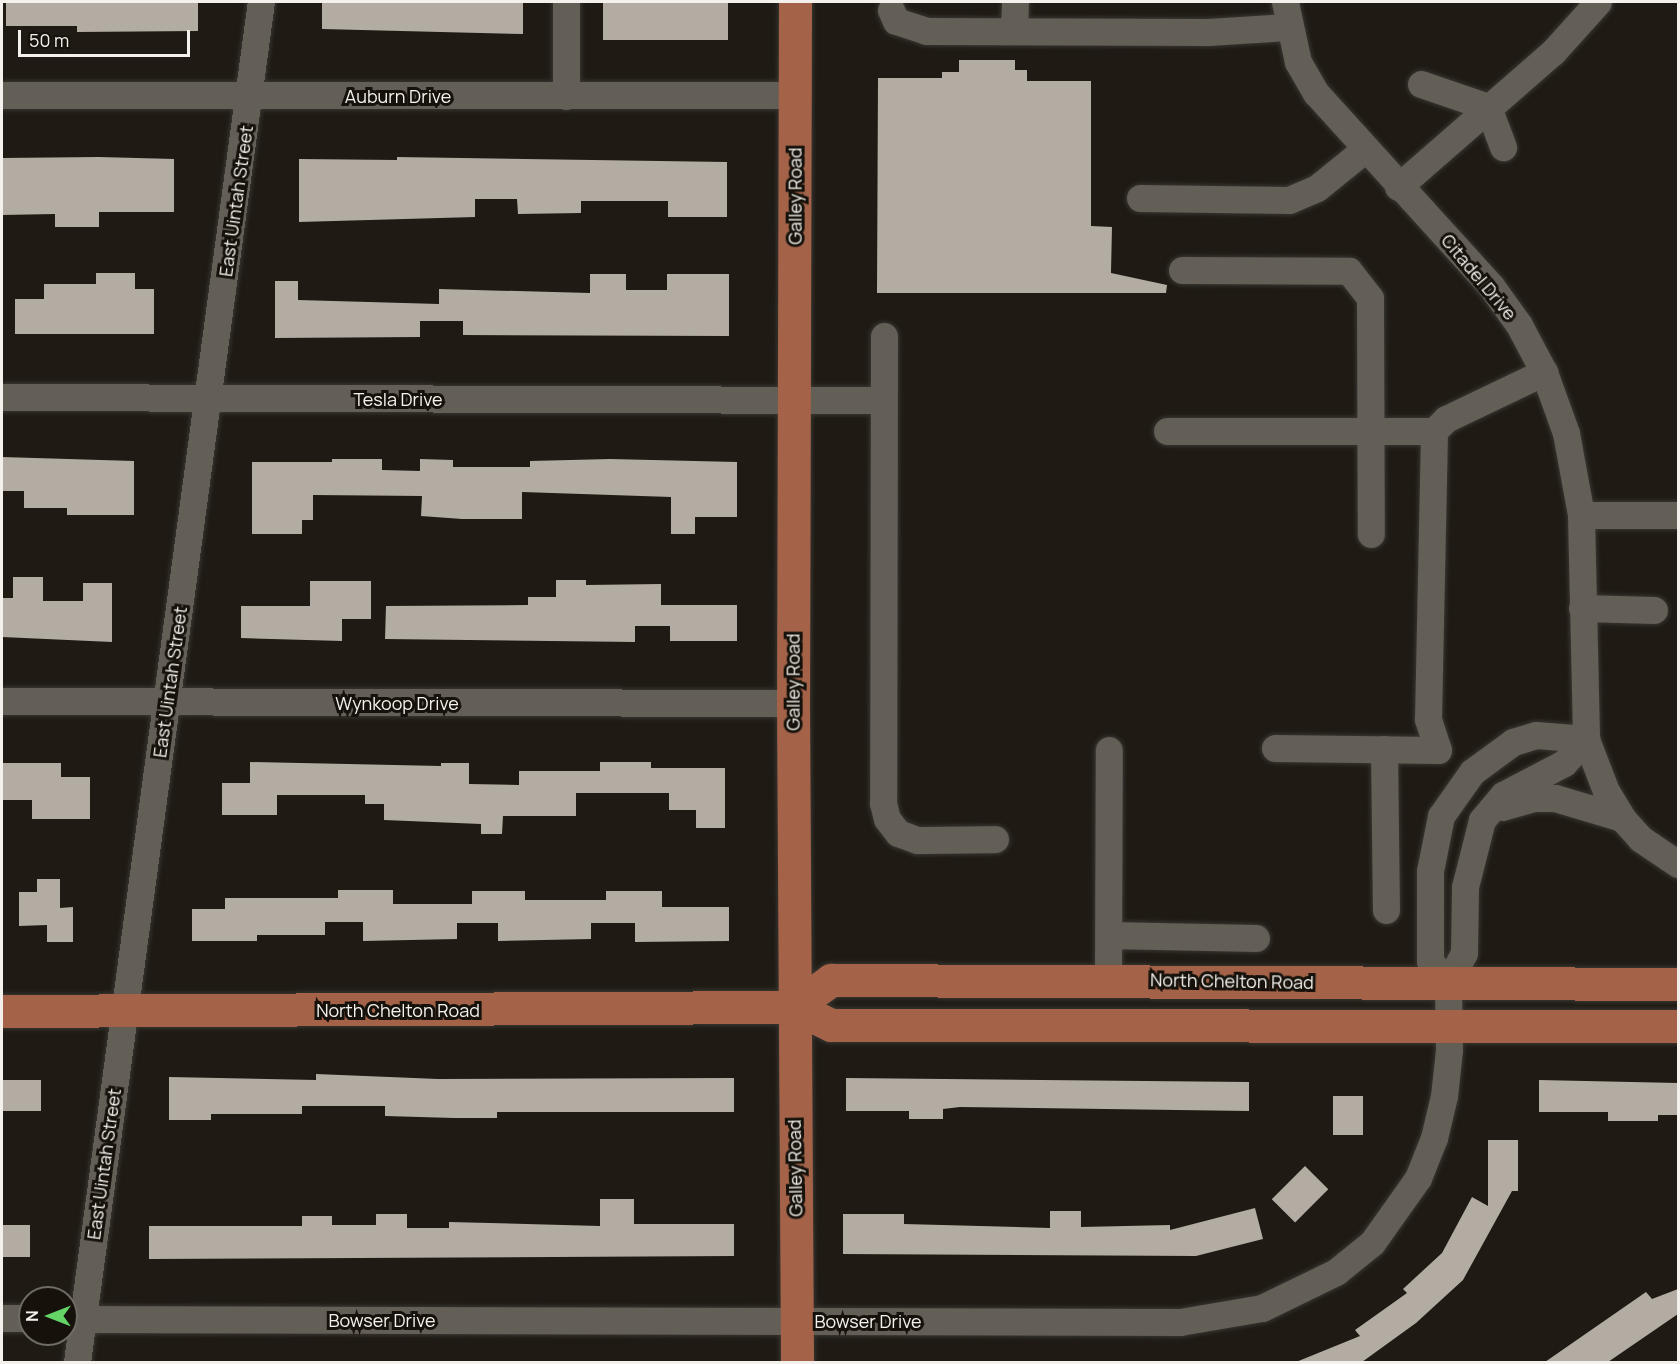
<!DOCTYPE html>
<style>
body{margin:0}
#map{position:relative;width:1680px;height:1364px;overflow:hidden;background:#1f1b14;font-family:Manrope,sans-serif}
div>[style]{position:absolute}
.building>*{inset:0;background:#b2aca3;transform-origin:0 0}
.roads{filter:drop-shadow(0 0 2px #383531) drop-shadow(0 0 2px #383531)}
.minor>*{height:27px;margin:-13.5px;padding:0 13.5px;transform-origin:13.5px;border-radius:13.5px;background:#635e56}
.major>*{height:33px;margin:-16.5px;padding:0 16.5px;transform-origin:16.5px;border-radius:16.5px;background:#a46349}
span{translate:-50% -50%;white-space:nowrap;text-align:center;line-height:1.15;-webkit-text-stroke:6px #16120b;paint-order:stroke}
.street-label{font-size:18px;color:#f4f1ec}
.frame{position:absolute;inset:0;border:3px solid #f4f1ec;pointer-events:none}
.north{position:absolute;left:18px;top:1286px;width:60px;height:60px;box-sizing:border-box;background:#16120b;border:2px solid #6f6b65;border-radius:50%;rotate:270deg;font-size:16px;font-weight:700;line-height:24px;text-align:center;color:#f4f1ec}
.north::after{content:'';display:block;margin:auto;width:21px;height:27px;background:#65d467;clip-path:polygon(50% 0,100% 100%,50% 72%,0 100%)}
.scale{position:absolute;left:18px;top:30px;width:172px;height:27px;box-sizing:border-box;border:3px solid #f4f1ec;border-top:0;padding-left:8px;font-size:18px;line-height:21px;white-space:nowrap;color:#f4f1ec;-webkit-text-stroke:4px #16120b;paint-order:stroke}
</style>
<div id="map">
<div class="building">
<div style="clip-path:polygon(6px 2px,198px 2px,198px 31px,77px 32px,77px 26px,6px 26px)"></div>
<div style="clip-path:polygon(322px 2px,523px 2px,523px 34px,322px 29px)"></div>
<div style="left:603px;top:2px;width:125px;height:38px"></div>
<div style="clip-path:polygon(959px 60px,1015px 60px,1015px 70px,1027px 70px,1027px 81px,1091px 81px,1091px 226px,1112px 227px,1111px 273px,1167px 285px,1166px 293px,877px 293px,878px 78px,942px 78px,942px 72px,959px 72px)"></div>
<div style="clip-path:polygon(99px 157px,174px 159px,174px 212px,99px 212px,99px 227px,55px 227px,55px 214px,2px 215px,2px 158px)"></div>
<div style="clip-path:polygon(397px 157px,727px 162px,727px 217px,668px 217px,668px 201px,581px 201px,581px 213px,518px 214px,517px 199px,475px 199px,475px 217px,299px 222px,299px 159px,397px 160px)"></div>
<div style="clip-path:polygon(96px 273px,135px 273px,135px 289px,154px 289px,154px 334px,15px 334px,15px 299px,44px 299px,44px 284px,96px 284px)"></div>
<div style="clip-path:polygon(590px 274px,626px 274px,626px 290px,667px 290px,667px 274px,729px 274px,729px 336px,463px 335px,463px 321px,420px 321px,420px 337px,275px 338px,275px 281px,298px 281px,298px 300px,439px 304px,439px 289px,590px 293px)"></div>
<div style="clip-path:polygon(2px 457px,134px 461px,134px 515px,67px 515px,67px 508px,24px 508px,24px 491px,2px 491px)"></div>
<div style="clip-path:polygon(332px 459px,382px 459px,382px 470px,420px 471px,420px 459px,453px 460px,453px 467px,530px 467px,530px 461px,610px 459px,737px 462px,737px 517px,695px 517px,695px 534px,671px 534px,671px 497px,522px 492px,522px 519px,462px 519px,421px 516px,422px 496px,313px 495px,313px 520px,302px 520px,302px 534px,252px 534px,252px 462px,332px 462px)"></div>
<div style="clip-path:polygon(13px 577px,43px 577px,43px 601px,83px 601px,83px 583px,112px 583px,112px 642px,2px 637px,2px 598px,13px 598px)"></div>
<div style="clip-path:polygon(556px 580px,586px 580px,586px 585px,661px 584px,661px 605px,737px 605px,737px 641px,670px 641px,670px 626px,635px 626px,635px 642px,385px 639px,386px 606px,528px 605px,528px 597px,556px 597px)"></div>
<div style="clip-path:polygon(310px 581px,371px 581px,371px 619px,342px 619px,342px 641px,241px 638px,241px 606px,310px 606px)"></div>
<div style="clip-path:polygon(250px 762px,441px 766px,441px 763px,469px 763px,469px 784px,519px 785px,519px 771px,600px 771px,600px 762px,651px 762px,651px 768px,725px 768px,725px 828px,696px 828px,696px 810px,669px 810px,669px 793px,576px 793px,576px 816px,503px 816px,502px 834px,481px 834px,481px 824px,384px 820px,384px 804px,365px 804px,365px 795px,277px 795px,277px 815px,222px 815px,222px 783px,250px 783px)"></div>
<div style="clip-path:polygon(2px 763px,61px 763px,61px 777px,90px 777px,90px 819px,32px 819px,32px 800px,2px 800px)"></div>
<div style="clip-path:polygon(37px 879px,60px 879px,60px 908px,73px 907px,73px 942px,47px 942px,47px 925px,19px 926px,19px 892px,37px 892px)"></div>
<div style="clip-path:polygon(338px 890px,393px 890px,393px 904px,472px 904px,472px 891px,525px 891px,525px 900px,606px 900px,606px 891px,662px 891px,662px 907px,729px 907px,729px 941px,635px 942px,635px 923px,591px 923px,591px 939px,498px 941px,498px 923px,457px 923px,457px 939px,363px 941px,363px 922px,325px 922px,325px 935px,257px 935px,257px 941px,192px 941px,192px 909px,225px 909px,225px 898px,338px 898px)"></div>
<div style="clip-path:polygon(316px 1074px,438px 1079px,734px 1078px,734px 1112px,497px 1112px,497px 1118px,454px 1118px,385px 1116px,385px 1106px,302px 1106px,302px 1114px,211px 1114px,211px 1120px,169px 1120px,169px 1077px,316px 1080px)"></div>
<div style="clip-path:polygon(846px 1078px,1249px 1082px,1249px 1111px,960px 1107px,943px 1109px,943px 1119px,909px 1119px,909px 1111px,846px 1111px)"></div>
<div style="left:2px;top:1080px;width:39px;height:31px"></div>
<div style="clip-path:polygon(1539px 1080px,1678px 1083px,1678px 1115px,1658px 1115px,1658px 1121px,1608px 1121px,1608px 1112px,1539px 1112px)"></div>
<div style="left:1333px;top:1096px;width:30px;height:39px"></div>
<div style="clip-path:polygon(1488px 1140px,1518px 1140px,1518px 1191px,1512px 1191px,1463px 1280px,1416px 1323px,1362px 1362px,1296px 1362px,1360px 1336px,1355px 1330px,1407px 1293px,1403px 1289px,1442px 1253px,1472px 1197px,1488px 1206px)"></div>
<div style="left:1305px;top:1166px;width:33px;height:47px;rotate:45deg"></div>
<div style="clip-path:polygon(600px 1199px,634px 1199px,634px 1224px,734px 1224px,734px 1256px,149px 1259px,149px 1226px,302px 1226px,302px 1216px,332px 1216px,332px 1225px,376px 1225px,376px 1214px,407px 1214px,407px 1228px,449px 1228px,449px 1222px,600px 1226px)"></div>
<div style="clip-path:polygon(1255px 1208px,1263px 1239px,1196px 1256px,843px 1254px,843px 1214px,904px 1214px,904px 1224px,1050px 1228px,1050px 1211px,1081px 1211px,1081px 1227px,1170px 1225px,1170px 1230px)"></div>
<div style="left:2px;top:1225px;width:28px;height:32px"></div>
<div style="clip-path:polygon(1678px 1289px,1678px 1314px,1608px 1362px,1545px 1362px,1646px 1292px,1652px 1299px)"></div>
</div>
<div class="roads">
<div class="minor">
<div style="left:566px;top:2px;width:94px;rotate:90deg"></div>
<div style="left:1285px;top:2px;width:61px;rotate:77.8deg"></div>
<div style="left:1298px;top:62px;width:36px;rotate:60deg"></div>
<div style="left:1316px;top:93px;width:261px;rotate:47.8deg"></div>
<div style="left:1491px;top:286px;width:48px;rotate:54.3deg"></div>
<div style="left:1519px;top:325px;width:53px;rotate:62deg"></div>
<div style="left:1544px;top:372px;width:65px;rotate:70.2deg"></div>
<div style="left:1566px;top:433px;width:83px;rotate:79.6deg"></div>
<div style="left:1581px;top:515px;width:224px;rotate:88.7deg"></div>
<div style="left:1586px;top:739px;width:56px;rotate:69deg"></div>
<div style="left:1606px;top:791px;width:31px;rotate:59deg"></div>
<div style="left:1622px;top:818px;width:28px;rotate:48deg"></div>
<div style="left:1641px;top:839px;width:45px;rotate:34deg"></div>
<div style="left:891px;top:10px;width:12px;rotate:66deg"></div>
<div style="left:896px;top:21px;width:32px;rotate:18deg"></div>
<div style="left:926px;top:31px;width:282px;rotate:0.2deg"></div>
<div style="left:1208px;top:32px;width:80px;rotate:-3.6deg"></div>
<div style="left:1014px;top:31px;width:29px;rotate:-88deg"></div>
<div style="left:1421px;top:84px;width:71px;rotate:18.9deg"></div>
<div style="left:1488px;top:107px;width:43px;rotate:69.4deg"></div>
<div style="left:2px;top:95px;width:793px"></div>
<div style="left:1398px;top:187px;width:206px;rotate:-41.1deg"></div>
<div style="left:1553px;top:52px;width:67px;rotate:-48deg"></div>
<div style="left:1140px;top:198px;width:149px;rotate:0.8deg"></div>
<div style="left:1289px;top:200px;width:30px;rotate:-23deg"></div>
<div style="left:1317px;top:188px;width:60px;rotate:-39deg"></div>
<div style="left:1182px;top:270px;width:167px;rotate:0.3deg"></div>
<div style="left:1349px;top:271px;width:34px;rotate:52deg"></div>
<div style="left:1370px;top:298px;width:236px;rotate:89.8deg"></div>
<div style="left:884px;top:336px;width:467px;rotate:90.1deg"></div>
<div style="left:883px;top:803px;width:16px;rotate:76deg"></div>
<div style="left:887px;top:819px;width:18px;rotate:52deg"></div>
<div style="left:898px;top:833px;width:20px;rotate:20deg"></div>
<div style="left:917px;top:840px;width:78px;rotate:-0.7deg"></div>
<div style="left:2px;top:397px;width:881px;rotate:0.2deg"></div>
<div style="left:1167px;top:431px;width:267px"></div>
<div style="left:1581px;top:515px;width:97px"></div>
<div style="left:1582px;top:608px;width:72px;rotate:1.6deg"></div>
<div style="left:2px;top:701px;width:791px;rotate:0.14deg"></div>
<div style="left:1275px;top:748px;width:163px;rotate:0.7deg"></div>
<div style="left:1438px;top:750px;width:33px;rotate:-108deg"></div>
<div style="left:1428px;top:719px;width:288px;rotate:-88.8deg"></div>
<div style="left:1434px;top:431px;width:17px;rotate:-45deg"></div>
<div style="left:1446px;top:419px;width:109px;rotate:-25.6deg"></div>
<div style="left:1384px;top:749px;width:161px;rotate:89.3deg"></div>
<div style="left:1502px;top:807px;width:32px;rotate:-16deg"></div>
<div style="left:1533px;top:798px;width:22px"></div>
<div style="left:1555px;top:798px;width:70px;rotate:16.6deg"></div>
<div style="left:1109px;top:935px;width:147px;rotate:1.2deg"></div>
<div style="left:1108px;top:980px;width:230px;rotate:-89.8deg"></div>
<div style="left:1448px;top:984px;width:29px;rotate:-128deg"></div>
<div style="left:1430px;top:961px;width:90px;rotate:-90deg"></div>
<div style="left:1430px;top:871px;width:56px;rotate:-78.7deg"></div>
<div style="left:1441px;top:816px;width:54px;rotate:-54.8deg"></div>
<div style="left:1472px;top:772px;width:51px;rotate:-36.2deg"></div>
<div style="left:1513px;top:742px;width:24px;rotate:-17deg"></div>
<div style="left:1536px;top:735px;width:50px;rotate:4.6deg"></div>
<div style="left:1448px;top:984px;width:35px;rotate:-63deg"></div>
<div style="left:1464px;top:953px;width:66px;rotate:-89.1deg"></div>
<div style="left:1465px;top:887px;width:69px;rotate:-75.8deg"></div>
<div style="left:1482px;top:820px;width:33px;rotate:-50deg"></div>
<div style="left:1503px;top:795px;width:69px;rotate:-27.7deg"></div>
<div style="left:1564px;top:763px;width:33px;rotate:-47deg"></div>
<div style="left:2px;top:1318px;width:28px"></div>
<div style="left:66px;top:1319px;width:1114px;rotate:0.15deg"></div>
<div style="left:1180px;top:1322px;width:83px;rotate:-9.7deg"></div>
<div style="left:1262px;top:1308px;width:82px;rotate:-25.9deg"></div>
<div style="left:1336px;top:1272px;width:46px;rotate:-38.9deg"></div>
<div style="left:1372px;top:1243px;width:80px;rotate:-54.7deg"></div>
<div style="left:1418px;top:1178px;width:43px;rotate:-68.2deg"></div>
<div style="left:1434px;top:1138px;width:43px;rotate:-76.6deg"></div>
<div style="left:1444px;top:1096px;width:46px;rotate:-83.8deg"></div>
<div style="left:1449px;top:1050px;width:66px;rotate:-90.9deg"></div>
<div style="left:77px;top:1362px;width:1372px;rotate:-82.3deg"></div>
</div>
<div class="major">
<div style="left:795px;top:2px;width:701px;rotate:90.16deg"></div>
<div style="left:793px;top:703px;width:659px;rotate:89.65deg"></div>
<div style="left:794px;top:1007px;width:46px;rotate:-36.1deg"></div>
<div style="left:831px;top:980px;width:847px;rotate:0.27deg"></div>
<div style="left:2px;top:1011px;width:792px;rotate:-0.29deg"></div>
<div style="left:794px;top:1007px;width:41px;rotate:25.9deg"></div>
<div style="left:831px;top:1025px;width:847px;rotate:0.07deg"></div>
</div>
</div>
<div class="street-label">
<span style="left:398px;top:96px">Auburn Drive</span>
<span style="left:795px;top:196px;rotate:-90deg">Galley Road</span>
<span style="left:236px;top:201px;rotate:-82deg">East Uintah Street</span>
<span style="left:1479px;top:277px;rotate:50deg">Citadel Drive</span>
<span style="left:398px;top:399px">Tesla Drive</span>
<span style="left:170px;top:682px;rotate:-82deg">East Uintah Street</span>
<span style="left:793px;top:682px;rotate:-90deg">Galley Road</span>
<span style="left:397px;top:703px">Wynkoop Drive</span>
<span style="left:1232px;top:981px;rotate:1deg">North Chelton Road</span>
<span style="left:398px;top:1010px">North Chelton Road</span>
<span style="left:104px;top:1164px;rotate:-82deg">East Uintah Street</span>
<span style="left:795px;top:1168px;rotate:-91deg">Galley Road</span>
<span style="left:382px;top:1320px">Bowser Drive</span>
<span style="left:868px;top:1321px">Bowser Drive</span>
</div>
<div class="frame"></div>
<div class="north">N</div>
<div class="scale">50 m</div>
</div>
